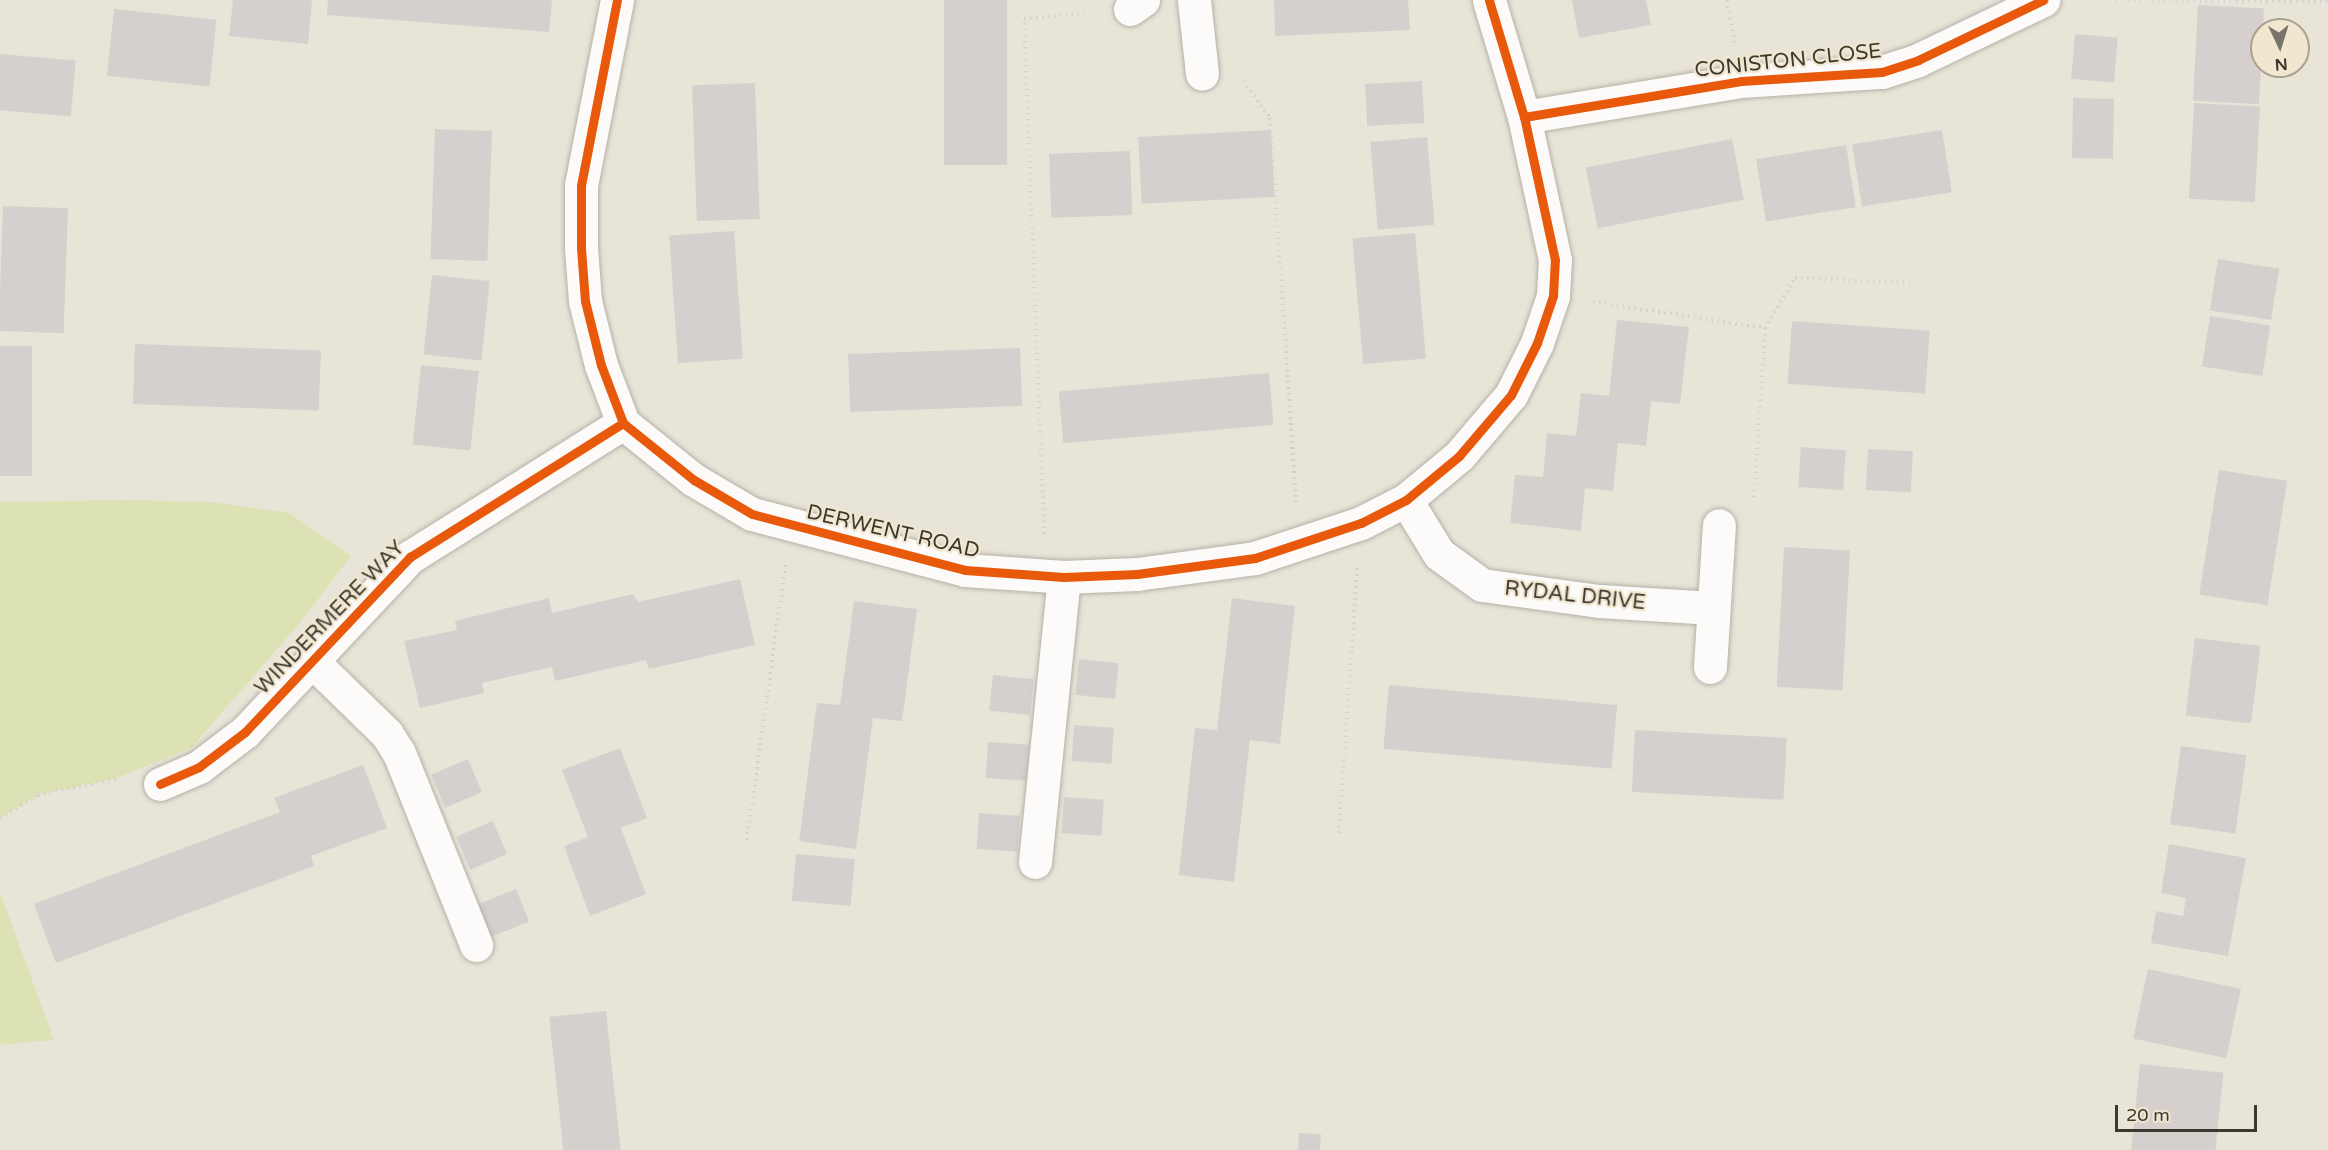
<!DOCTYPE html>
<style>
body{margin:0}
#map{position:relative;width:2328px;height:1150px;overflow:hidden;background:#e9e4d8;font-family:"Varela Round",sans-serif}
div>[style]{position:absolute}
.green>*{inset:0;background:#dde2b4}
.building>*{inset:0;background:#d5d0cd;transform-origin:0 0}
.path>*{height:4px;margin-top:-2px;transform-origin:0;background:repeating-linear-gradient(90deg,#d4d2cf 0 1.5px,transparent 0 6px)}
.roads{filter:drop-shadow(0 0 2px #b6b1a8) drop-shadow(0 0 2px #b6b1a8)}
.minor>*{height:33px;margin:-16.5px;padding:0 16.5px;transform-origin:16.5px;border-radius:16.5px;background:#fcfbf9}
.cycleway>*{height:9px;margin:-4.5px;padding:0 4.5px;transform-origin:4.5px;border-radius:4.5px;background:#e8590c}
span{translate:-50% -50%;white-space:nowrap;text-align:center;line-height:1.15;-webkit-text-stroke:4.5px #f1e7d0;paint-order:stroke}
.street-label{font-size:21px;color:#3c382e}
.north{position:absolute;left:2250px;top:18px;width:60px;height:60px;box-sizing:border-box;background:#f1e7d0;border:2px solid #a9a18f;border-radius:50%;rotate:176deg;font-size:16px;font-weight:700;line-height:24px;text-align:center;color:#3c382e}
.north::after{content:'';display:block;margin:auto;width:21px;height:27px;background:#79746a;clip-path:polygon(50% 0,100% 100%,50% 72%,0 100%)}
.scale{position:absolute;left:2115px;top:1105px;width:142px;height:27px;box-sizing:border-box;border:3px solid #3c382e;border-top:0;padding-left:8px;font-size:18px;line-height:21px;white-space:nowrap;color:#3c382e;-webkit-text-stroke:4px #f1e7d0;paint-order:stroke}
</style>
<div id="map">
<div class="green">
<div style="clip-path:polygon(125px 500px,211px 502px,289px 513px,351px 556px,299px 624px,191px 748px,117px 778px,38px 795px,0 818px,0 502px)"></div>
<div style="clip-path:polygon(0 892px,54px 1040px,0 1045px)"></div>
</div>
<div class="building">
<div style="clip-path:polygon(233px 0,312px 0,308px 44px,229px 36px)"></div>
<div style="clip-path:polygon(328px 0,552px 0,549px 32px,327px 15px)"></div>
<div style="left:944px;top:0;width:63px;height:165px"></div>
<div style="clip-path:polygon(1274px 0,1408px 0,1410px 30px,1275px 36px)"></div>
<div style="clip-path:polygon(1572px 0,1646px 0,1651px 25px,1579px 38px)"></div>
<div style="left:2198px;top:5px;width:66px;height:96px;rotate:3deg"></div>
<div style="left:114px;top:9px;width:103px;height:67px;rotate:6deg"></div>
<div style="left:2075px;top:34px;width:43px;height:45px;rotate:5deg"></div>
<div style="left:0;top:54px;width:76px;height:56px;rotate:5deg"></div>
<div style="left:1422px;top:81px;width:42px;height:57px;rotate:87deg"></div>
<div style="left:755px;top:83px;width:136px;height:63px;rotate:88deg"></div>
<div style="left:2073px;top:98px;width:41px;height:60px;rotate:1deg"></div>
<div style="left:2194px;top:103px;width:66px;height:96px;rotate:3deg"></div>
<div style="left:435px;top:129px;width:57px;height:130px;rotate:2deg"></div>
<div style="left:1271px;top:130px;width:67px;height:133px;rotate:87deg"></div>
<div style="left:1942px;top:130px;width:63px;height:91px;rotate:81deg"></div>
<div style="left:1427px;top:137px;width:88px;height:57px;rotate:85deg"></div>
<div style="left:1732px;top:139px;width:62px;height:149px;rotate:79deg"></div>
<div style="left:1846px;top:145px;width:63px;height:91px;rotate:81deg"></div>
<div style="left:1130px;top:151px;width:64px;height:81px;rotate:88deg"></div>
<div style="left:3px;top:206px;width:65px;height:125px;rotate:2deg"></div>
<div style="left:734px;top:231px;width:128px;height:65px;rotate:86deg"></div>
<div style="left:1415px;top:233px;width:126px;height:63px;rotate:85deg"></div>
<div style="left:2218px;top:259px;width:62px;height:52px;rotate:9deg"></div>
<div style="left:432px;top:275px;width:58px;height:80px;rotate:6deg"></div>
<div style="left:2210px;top:316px;width:61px;height:51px;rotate:9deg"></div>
<div style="clip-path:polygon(1617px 320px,1689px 327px,1680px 404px,1651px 401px,1646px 446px,1618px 443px,1613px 491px,1585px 488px,1581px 531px,1510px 523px,1515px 475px,1543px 477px,1547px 433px,1576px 436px,1581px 393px,1609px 396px)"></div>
<div style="left:1792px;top:321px;width:138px;height:63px;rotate:4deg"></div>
<div style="left:135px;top:344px;width:186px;height:60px;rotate:2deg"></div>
<div style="left:0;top:346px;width:32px;height:130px"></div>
<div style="left:1020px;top:348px;width:58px;height:172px;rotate:88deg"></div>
<div style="left:421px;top:365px;width:58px;height:80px;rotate:6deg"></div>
<div style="left:1269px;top:373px;width:52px;height:211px;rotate:85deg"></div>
<div style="left:1801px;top:447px;width:45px;height:40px;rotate:4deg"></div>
<div style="left:1868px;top:449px;width:45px;height:41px;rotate:3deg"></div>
<div style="left:2219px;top:470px;width:69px;height:126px;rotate:9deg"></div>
<div style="left:1784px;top:547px;width:66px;height:140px;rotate:3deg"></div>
<div style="clip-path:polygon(740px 579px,755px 645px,649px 669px,646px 660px,555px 681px,552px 667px,482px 683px,484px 693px,420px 708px,404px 641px,457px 630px,455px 621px,549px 598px,552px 613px,633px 594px,638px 602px)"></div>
<div style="clip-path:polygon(1232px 598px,1295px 606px,1280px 744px,1250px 740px,1234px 882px,1179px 875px,1195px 728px,1217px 730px)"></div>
<div style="clip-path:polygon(854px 601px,917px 609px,902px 721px,873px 718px,856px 849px,799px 841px,817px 703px,840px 705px)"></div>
<div style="left:2195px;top:638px;width:66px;height:78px;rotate:7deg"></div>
<div style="left:1079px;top:659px;width:40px;height:36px;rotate:6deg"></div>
<div style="left:993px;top:675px;width:41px;height:36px;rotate:6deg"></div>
<div style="left:1389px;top:685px;width:229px;height:64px;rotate:5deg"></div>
<div style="left:1074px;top:725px;width:40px;height:36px;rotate:4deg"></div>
<div style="left:1635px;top:730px;width:152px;height:62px;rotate:3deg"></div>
<div style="left:988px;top:742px;width:41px;height:36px;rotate:4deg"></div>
<div style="left:2181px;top:746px;width:66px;height:79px;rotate:8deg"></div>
<div style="clip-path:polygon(620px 748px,647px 818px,621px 828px,646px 894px,590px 916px,564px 846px,588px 837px,562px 770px)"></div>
<div style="left:468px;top:759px;width:36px;height:40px;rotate:67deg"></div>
<div style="clip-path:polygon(363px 765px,387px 828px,311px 856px,314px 866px,56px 963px,34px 904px,280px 812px,274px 798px)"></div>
<div style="left:1064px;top:797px;width:40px;height:36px;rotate:4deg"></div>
<div style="left:979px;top:813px;width:41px;height:36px;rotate:4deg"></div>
<div style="left:493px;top:821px;width:36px;height:40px;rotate:67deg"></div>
<div style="clip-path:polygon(2169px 844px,2246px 858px,2228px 956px,2151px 943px,2156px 911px,2183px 916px,2186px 898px,2161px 893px)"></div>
<div style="left:796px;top:854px;width:59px;height:47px;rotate:5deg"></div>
<div style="left:516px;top:889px;width:35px;height:41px;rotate:68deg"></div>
<div style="left:2148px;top:969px;width:95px;height:71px;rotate:12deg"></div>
<div style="left:606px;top:1011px;width:140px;height:57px;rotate:84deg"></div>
<div style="left:2140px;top:1064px;width:84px;height:86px;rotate:6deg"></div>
<div style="left:1299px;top:1133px;width:22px;height:17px;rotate:3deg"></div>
</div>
<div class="path">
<div style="left:1727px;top:0;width:43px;rotate:80.5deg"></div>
<div style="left:2116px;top:0;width:212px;rotate:0.5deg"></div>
<div style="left:1243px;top:81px;width:46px;rotate:53.9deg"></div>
<div style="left:1270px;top:118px;width:385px;rotate:86.1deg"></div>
<div style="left:1593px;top:302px;width:174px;rotate:8.6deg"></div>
<div style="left:1765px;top:328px;width:172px;rotate:93.7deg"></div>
<div style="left:1765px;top:328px;width:58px;rotate:-59deg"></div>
<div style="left:1795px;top:278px;width:115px;rotate:2.5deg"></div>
<div style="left:1044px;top:534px;width:516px;rotate:-92.22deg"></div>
<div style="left:1024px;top:18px;width:65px;rotate:-4.4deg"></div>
<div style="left:0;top:818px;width:44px;rotate:-31.2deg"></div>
<div style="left:38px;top:795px;width:84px;rotate:-11.7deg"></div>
<div style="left:1339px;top:833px;width:267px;rotate:-86.1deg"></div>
<div style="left:747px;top:840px;width:278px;rotate:-82.1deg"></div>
</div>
<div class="roads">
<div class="minor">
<div style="left:617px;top:0;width:189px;rotate:101deg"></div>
<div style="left:581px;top:186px;width:62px;rotate:90deg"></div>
<div style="left:581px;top:248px;width:53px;rotate:85.7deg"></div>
<div style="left:585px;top:301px;width:66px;rotate:76deg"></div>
<div style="left:601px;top:365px;width:62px;rotate:69.2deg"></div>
<div style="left:623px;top:423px;width:91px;rotate:38.8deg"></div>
<div style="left:694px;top:480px;width:67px;rotate:30.4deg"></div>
<div style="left:752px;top:514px;width:220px;rotate:14.7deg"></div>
<div style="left:965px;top:570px;width:99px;rotate:4deg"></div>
<div style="left:1064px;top:577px;width:73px;rotate:-2.4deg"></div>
<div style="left:1137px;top:574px;width:119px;rotate:-7.7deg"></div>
<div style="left:1255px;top:558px;width:112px;rotate:-18.3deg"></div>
<div style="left:1361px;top:523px;width:51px;rotate:-27.1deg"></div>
<div style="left:1406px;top:500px;width:69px;rotate:-39.7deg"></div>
<div style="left:1459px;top:456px;width:80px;rotate:-49.6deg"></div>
<div style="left:1511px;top:395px;width:58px;rotate:-63.4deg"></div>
<div style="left:1537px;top:343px;width:50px;rotate:-71.2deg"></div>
<div style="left:1553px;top:296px;width:36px;rotate:-87deg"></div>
<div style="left:1555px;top:260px;width:146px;rotate:-102.2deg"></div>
<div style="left:1524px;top:117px;width:122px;rotate:-106.7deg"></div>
<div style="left:1194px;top:0;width:74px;rotate:83.8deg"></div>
<div style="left:1130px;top:9px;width:16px;rotate:-35deg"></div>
<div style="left:1524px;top:117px;width:220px;rotate:-9.4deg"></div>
<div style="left:1741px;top:81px;width:141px;rotate:-3.7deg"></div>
<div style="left:1882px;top:72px;width:38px;rotate:-18deg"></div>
<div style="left:1918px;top:60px;width:139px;rotate:-25.6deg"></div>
<div style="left:1406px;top:500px;width:63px;rotate:58.6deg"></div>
<div style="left:1439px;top:554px;width:53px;rotate:35.8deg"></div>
<div style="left:1482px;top:585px;width:118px;rotate:7.8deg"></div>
<div style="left:1599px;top:601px;width:114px;rotate:3.5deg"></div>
<div style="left:314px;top:663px;width:102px;rotate:44.2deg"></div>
<div style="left:387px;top:734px;width:22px;rotate:58deg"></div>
<div style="left:399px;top:753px;width:207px;rotate:68.1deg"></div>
<div style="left:1710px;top:667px;width:142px;rotate:-86.4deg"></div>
<div style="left:160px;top:784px;width:43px;rotate:-23.6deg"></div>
<div style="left:199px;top:767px;width:58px;rotate:-37.3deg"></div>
<div style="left:245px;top:732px;width:241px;rotate:-46.7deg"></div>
<div style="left:410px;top:557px;width:252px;rotate:-32.2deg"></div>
<div style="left:1035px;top:862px;width:286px;rotate:-84.2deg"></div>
</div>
</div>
<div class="cycleway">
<div style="left:617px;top:0;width:189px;rotate:101deg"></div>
<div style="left:581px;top:186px;width:62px;rotate:90deg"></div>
<div style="left:581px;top:248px;width:53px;rotate:85.7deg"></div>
<div style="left:585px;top:301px;width:66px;rotate:76deg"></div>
<div style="left:601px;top:365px;width:62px;rotate:69.2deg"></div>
<div style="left:623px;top:423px;width:91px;rotate:38.8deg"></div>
<div style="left:694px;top:480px;width:67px;rotate:30.4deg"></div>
<div style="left:752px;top:514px;width:220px;rotate:14.7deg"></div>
<div style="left:965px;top:570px;width:99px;rotate:4deg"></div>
<div style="left:1064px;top:577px;width:73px;rotate:-2.4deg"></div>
<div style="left:1137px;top:574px;width:119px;rotate:-7.7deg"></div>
<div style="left:1255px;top:558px;width:112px;rotate:-18.3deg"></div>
<div style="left:1361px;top:523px;width:51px;rotate:-27.1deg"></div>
<div style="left:1406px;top:500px;width:69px;rotate:-39.7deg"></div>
<div style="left:1459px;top:456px;width:80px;rotate:-49.6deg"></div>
<div style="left:1511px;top:395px;width:58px;rotate:-63.4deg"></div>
<div style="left:1537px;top:343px;width:50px;rotate:-71.2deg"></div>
<div style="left:1553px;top:296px;width:36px;rotate:-87deg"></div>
<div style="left:1555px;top:260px;width:146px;rotate:-102.2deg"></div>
<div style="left:1524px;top:117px;width:122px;rotate:-106.7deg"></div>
<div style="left:1524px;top:117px;width:220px;rotate:-9.4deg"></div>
<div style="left:1741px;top:81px;width:141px;rotate:-3.7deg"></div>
<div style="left:1882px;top:72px;width:38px;rotate:-18deg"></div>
<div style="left:1918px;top:60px;width:139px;rotate:-25.6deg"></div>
<div style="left:160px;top:784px;width:43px;rotate:-23.6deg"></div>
<div style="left:199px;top:767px;width:58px;rotate:-37.3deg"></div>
<div style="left:245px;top:732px;width:241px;rotate:-46.7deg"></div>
<div style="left:410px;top:557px;width:252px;rotate:-32.2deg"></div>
</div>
<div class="street-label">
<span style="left:1788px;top:61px;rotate:-6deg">CONISTON CLOSE</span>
<span style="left:893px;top:532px;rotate:13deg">DERWENT ROAD</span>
<span style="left:1575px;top:596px;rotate:6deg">RYDAL DRIVE</span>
<span style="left:330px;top:618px;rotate:-46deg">WINDERMERE WAY</span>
</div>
<div class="north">N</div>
<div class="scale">20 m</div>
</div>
